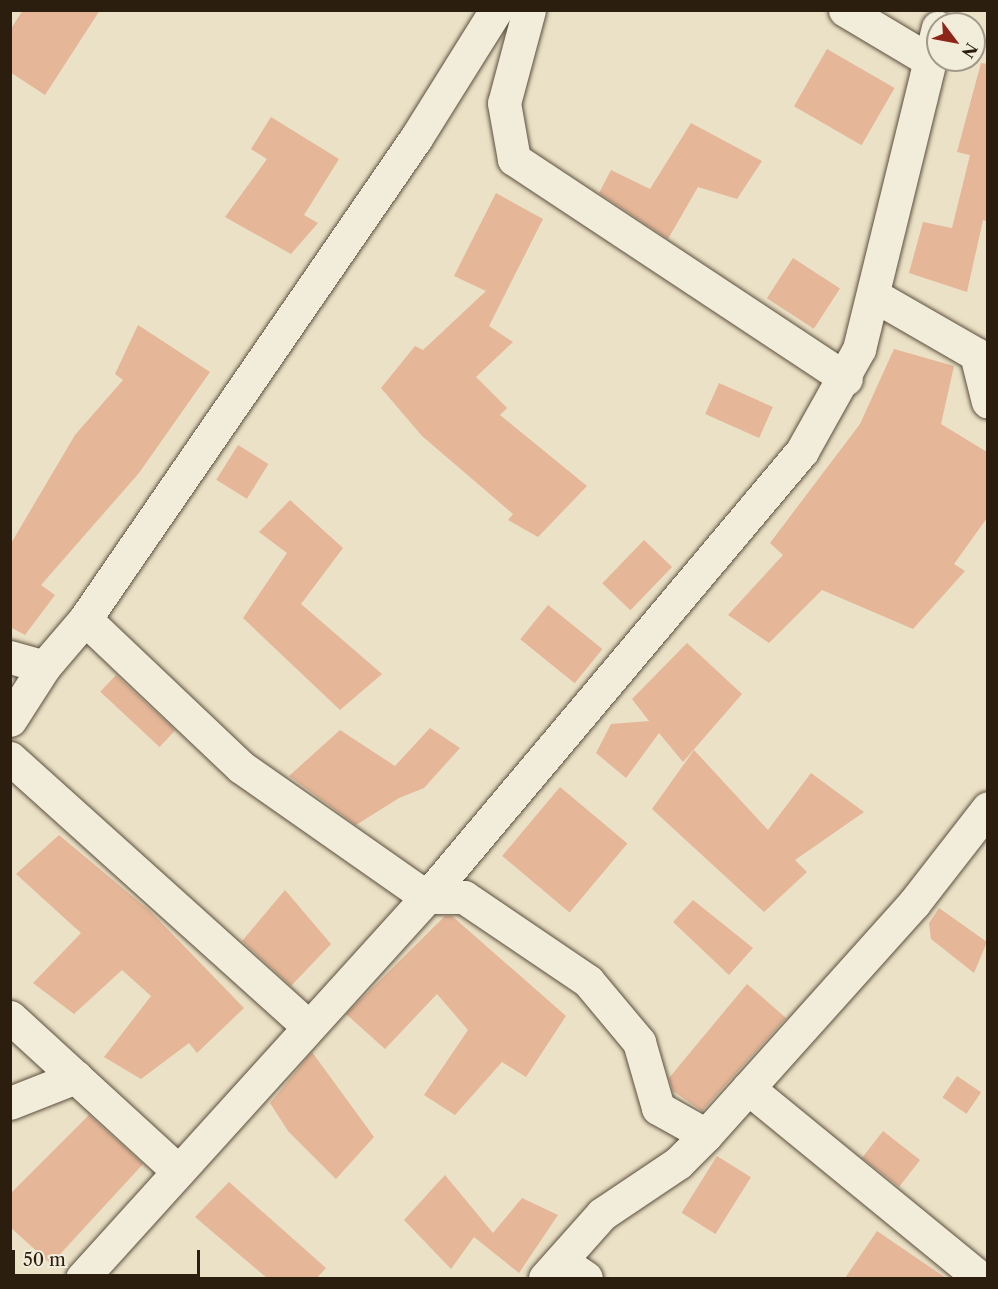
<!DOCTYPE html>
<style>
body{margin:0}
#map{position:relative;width:998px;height:1289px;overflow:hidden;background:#ebe1c6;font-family:"Libre Caslon Text",serif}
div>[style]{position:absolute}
.building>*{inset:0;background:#e5b698;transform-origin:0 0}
.roads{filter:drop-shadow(0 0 2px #5b4f3d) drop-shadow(0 0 2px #5b4f3d)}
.minor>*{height:33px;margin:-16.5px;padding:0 16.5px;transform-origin:16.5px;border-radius:16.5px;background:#f2ecda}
span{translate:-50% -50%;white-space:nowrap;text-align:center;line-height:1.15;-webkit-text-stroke:4.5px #f2ecda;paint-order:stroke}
.frame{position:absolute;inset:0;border:12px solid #2b1e0f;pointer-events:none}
.north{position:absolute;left:926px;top:12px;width:60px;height:60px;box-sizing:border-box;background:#f2ecda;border:2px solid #a29a89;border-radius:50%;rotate:122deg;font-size:16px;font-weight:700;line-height:24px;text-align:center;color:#2b1e0f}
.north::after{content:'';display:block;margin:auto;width:21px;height:27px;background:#8f2418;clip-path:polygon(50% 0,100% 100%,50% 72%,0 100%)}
.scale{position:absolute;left:12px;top:1250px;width:188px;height:27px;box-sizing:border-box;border:3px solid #2b1e0f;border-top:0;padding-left:8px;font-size:18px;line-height:21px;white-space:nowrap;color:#2b1e0f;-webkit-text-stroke:4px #f2ecda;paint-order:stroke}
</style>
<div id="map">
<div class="building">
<div style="clip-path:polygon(23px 10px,100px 10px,45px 95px,10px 72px,10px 30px)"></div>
<div style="left:827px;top:49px;width:78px;height:66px;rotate:30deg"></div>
<div style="clip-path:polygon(981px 63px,987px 64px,987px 221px,983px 220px,967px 292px,909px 273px,923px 222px,952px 228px,970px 155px,957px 152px)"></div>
<div style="clip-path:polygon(271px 117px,339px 159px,304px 215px,318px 223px,291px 254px,225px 217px,267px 159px,251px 149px)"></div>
<div style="clip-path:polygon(691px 123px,762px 161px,737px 199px,698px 187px,668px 239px,599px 193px,611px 170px,650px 189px)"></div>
<div style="clip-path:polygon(496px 193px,543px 219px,489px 326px,513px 342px,476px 377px,507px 408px,500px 415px,587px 486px,538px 537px,508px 520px,513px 514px,422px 436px,381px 388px,415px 346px,423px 350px,486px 291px,454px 276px)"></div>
<div style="left:793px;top:258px;width:56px;height:48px;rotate:33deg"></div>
<div style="clip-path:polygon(138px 325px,210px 372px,139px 473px,41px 585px,55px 595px,25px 635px,10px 627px,10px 545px,75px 435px,123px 380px,115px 374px)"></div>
<div style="clip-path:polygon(894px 349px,954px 366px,941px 424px,987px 452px,987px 518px,954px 564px,965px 571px,913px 629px,822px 590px,769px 643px,728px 615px,783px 555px,770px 543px,860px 424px)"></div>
<div style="left:719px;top:383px;width:59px;height:34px;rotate:24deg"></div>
<div style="left:238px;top:445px;width:36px;height:41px;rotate:32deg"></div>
<div style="clip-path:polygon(290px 500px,343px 548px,301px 604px,382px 674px,340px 710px,243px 618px,287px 553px,259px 532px)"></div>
<div style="left:644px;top:540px;width:39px;height:60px;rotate:44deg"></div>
<div style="left:548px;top:605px;width:70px;height:44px;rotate:39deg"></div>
<div style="clip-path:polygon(687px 643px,742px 694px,683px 762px,659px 733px,626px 778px,596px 753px,611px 724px,649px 721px,632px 699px)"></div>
<div style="left:116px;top:675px;width:81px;height:23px;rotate:43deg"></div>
<div style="clip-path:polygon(430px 728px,460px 748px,424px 788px,399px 798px,356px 825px,289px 776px,340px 730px,395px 766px)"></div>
<div style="clip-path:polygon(694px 750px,768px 830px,811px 773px,864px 812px,795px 860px,807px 872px,764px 912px,652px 809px)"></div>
<div style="left:560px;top:787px;width:88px;height:90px;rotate:40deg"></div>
<div style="clip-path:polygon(59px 835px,150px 911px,244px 1008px,197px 1053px,189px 1043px,141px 1079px,104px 1057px,151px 996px,122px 970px,74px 1014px,33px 983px,81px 933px,16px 874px)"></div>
<div style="clip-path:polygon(285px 890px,331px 944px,291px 986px,242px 941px)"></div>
<div style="clip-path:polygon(693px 900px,753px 948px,729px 975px,673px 922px)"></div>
<div style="clip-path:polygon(939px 908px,987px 942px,974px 973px,931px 939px,929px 923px)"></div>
<div style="clip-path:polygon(445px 916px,452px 916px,566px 1016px,526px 1077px,502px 1062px,455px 1115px,424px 1095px,468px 1030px,437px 994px,385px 1049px,346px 1014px)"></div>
<div style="clip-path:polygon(747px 984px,786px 1018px,702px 1111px,673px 1091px,669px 1078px)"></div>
<div style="clip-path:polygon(312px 1052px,374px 1137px,336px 1179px,288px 1131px,270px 1103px)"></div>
<div style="left:957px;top:1076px;width:29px;height:26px;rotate:34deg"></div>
<div style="clip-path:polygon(89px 1115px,143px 1164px,51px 1264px,10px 1227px,10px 1194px)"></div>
<div style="left:883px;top:1131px;width:47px;height:34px;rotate:38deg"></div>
<div style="left:717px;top:1156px;width:40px;height:67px;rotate:32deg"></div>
<div style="clip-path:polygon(445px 1175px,493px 1233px,522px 1198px,558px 1215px,519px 1273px,474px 1237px,451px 1269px,404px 1220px)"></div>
<div style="clip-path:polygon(229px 1182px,326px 1268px,317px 1278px,267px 1278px,195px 1217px)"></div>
<div style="clip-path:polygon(877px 1231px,946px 1278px,845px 1278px)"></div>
</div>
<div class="roads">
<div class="minor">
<div style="left:529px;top:10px;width:96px;rotate:105deg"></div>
<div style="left:504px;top:103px;width:57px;rotate:79.9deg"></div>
<div style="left:514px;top:159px;width:398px;rotate:33.5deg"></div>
<div style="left:845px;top:10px;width:98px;rotate:30.8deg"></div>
<div style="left:875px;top:296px;width:116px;rotate:29.9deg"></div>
<div style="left:976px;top:354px;width:49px;rotate:76deg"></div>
<div style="left:85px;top:619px;width:584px;rotate:-55.47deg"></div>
<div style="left:416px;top:138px;width:151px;rotate:-58deg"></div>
<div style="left:10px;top:657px;width:35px;rotate:16deg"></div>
<div style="left:44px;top:667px;width:63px;rotate:-49.5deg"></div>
<div style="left:85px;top:619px;width:215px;rotate:43.5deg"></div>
<div style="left:241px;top:767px;width:227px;rotate:35deg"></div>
<div style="left:427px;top:897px;width:37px"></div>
<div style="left:464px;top:897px;width:150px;rotate:34.1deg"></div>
<div style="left:588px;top:981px;width:80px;rotate:50.1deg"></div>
<div style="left:639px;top:1042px;width:69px;rotate:73.9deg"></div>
<div style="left:658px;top:1108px;width:55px;rotate:29.4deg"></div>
<div style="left:706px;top:1135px;width:312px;rotate:-48.1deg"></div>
<div style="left:914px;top:903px;width:120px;rotate:-52.1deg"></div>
<div style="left:10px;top:720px;width:63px;rotate:-57.3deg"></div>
<div style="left:10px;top:758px;width:401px;rotate:42deg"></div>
<div style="left:10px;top:1017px;width:228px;rotate:42.5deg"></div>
<div style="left:748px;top:1088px;width:300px;rotate:39.3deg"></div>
<div style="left:10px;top:1103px;width:71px;rotate:-21.5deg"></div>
<div style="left:561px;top:1261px;width:30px;rotate:34deg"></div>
<div style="left:82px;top:1278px;width:514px;rotate:-47.84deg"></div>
<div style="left:427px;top:897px;width:583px;rotate:-49.94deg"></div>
<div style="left:802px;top:451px;width:117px;rotate:-60.8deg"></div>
<div style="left:859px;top:349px;width:331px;rotate:-76.2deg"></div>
<div style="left:545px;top:1278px;width:86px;rotate:-48.3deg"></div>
<div style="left:602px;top:1214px;width:92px;rotate:-33.9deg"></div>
<div style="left:678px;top:1163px;width:40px;rotate:-45deg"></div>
</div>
</div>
<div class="frame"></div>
<div class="north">N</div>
<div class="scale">50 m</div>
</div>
